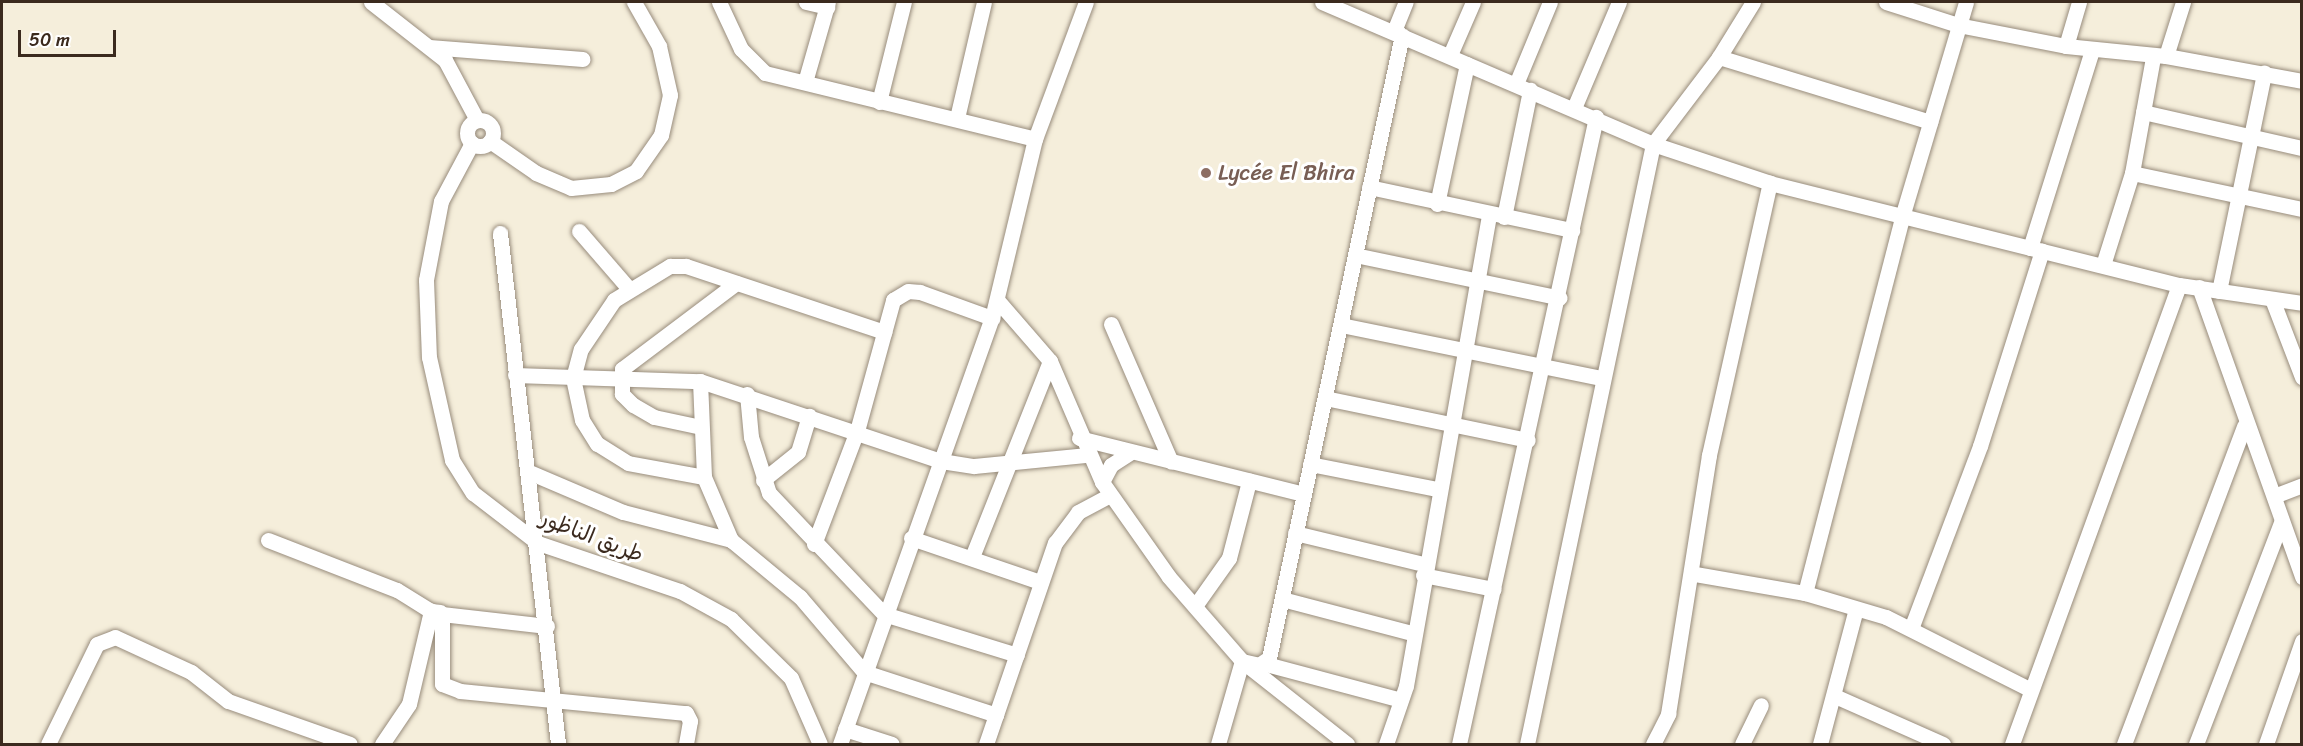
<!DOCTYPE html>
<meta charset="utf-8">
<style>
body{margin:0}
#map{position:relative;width:2303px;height:746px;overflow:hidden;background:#f5eedb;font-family:Sriracha,"Playpen Sans Arabic",sans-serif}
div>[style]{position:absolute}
.roads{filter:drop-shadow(0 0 2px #988c7c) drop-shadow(0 0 2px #988c7c)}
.minor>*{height:15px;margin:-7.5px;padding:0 7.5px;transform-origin:7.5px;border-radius:7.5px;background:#fff}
.minor>.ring{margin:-7.5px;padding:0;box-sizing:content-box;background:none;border:15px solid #fff;border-radius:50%}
.dots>*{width:16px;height:16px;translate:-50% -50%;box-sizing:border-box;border:3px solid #fff;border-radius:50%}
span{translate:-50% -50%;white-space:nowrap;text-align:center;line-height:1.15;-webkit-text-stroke:6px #fff;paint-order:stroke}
.education-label{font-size:22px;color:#785e54}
.left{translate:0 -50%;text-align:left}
.street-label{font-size:22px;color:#3b2a1e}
.frame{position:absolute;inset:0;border:3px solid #3b2a1e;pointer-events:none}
.scale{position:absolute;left:18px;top:30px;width:98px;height:27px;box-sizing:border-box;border:3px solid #3b2a1e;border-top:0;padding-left:8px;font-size:18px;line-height:21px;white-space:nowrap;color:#3b2a1e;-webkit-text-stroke:4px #fff;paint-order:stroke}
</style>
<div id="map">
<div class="roads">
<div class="minor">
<div style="left:371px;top:2px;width:94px;rotate:38.1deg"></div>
<div style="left:445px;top:60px;width:68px;rotate:61.9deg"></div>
<div style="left:719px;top:2px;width:52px;rotate:64.9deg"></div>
<div style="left:741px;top:49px;width:34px;rotate:45deg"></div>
<div style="left:765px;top:73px;width:278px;rotate:13.7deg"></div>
<div style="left:806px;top:2px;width:22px;rotate:13deg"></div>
<div style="left:1322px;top:2px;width:360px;rotate:23.2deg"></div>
<div style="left:1653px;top:144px;width:123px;rotate:18.4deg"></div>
<div style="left:1770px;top:183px;width:422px;rotate:14deg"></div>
<div style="left:2179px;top:285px;width:124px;rotate:8.3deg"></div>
<div style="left:1886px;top:2px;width:76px;rotate:17.7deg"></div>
<div style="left:1958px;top:25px;width:110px;rotate:11deg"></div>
<div style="left:2066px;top:46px;width:100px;rotate:5.7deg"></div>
<div style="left:2166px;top:56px;width:138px;rotate:10.4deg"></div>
<div style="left:1394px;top:31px;width:31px;rotate:-68deg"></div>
<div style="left:2066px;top:46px;width:46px;rotate:-73.5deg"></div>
<div style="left:429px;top:47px;width:154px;rotate:4.5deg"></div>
<div style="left:1450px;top:55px;width:58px;rotate:-66.5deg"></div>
<div style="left:2166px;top:56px;width:57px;rotate:-72.5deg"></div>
<div style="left:1719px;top:57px;width:221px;rotate:17.1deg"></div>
<div style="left:805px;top:82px;width:83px;rotate:-74deg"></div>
<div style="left:1516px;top:84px;width:89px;rotate:-67.5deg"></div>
<div style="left:879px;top:102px;width:103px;rotate:-76deg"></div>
<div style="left:1574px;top:108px;width:115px;rotate:-67deg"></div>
<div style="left:2143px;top:112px;width:163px;rotate:12.8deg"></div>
<div style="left:957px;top:118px;width:119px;rotate:-76.9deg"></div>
<div class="ring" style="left:467px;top:120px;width:11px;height:11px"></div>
<div style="left:490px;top:141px;width:56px;rotate:34.8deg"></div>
<div style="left:536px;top:173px;width:38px;rotate:23deg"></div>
<div style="left:571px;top:188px;width:40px;rotate:-5.7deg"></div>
<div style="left:611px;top:184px;width:28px;rotate:-27deg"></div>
<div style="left:636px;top:171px;width:44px;rotate:-55.2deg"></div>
<div style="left:661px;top:135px;width:41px;rotate:-77.3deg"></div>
<div style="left:670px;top:95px;width:50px;rotate:-102.7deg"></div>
<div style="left:659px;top:46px;width:51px;rotate:-119.6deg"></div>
<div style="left:472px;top:143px;width:66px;rotate:118.1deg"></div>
<div style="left:441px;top:201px;width:80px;rotate:100.8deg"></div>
<div style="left:426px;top:280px;width:77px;rotate:87.8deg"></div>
<div style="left:429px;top:357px;width:106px;rotate:77.4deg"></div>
<div style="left:452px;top:460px;width:39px;rotate:58deg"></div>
<div style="left:473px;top:493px;width:82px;rotate:37.6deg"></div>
<div style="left:538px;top:543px;width:150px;rotate:18.7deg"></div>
<div style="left:680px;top:591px;width:58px;rotate:28.8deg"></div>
<div style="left:731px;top:619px;width:84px;rotate:44.5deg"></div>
<div style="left:791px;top:678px;width:72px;rotate:66.3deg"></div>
<div style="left:2132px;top:173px;width:174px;rotate:12deg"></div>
<div style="left:1369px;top:187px;width:208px;rotate:12deg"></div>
<div style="left:1437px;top:204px;width:143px;rotate:-77.9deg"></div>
<div style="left:1504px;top:217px;width:130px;rotate:-78.4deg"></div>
<div style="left:579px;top:231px;width:77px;rotate:49.2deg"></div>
<div style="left:500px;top:233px;width:514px;rotate:83.52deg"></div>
<div style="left:2030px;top:248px;width:207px;rotate:-72.6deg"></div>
<div style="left:1355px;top:255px;width:209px;rotate:11.8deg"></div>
<div style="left:2103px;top:265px;width:96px;rotate:-72.5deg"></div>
<div style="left:2132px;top:173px;width:117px;rotate:-79.7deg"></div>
<div style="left:2199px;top:287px;width:308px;rotate:70.4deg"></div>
<div style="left:2219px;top:291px;width:223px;rotate:-78.3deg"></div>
<div style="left:2272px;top:299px;width:84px;rotate:69deg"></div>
<div style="left:998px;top:301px;width:79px;rotate:49.1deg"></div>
<div style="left:1050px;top:361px;width:132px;rotate:66.7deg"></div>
<div style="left:1102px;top:482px;width:116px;rotate:54.8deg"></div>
<div style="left:1169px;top:577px;width:111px;rotate:49deg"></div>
<div style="left:1242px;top:661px;width:134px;rotate:38.3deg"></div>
<div style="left:1111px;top:324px;width:150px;rotate:66.5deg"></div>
<div style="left:1341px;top:325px;width:266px;rotate:11.5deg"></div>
<div style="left:515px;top:375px;width:185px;rotate:1.9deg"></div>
<div style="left:700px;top:381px;width:254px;rotate:18.4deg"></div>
<div style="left:941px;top:461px;width:33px;rotate:9deg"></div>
<div style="left:974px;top:466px;width:114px;rotate:-5.6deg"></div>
<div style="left:700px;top:381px;width:96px;rotate:87.6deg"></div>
<div style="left:704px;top:477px;width:69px;rotate:66.8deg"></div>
<div style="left:731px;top:540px;width:89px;rotate:39.6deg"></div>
<div style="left:800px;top:597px;width:99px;rotate:49.5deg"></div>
<div style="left:864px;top:672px;width:139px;rotate:18deg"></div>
<div style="left:747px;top:394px;width:43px;rotate:84.7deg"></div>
<div style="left:751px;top:437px;width:59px;rotate:72.2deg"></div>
<div style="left:769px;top:493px;width:167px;rotate:46.5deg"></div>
<div style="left:884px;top:614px;width:139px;rotate:17.1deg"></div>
<div style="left:1325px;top:398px;width:207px;rotate:11.7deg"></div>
<div style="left:701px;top:427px;width:48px;rotate:-168deg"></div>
<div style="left:654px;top:417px;width:24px;rotate:-150deg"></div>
<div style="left:633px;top:405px;width:16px;rotate:-135deg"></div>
<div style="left:622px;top:394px;width:25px;rotate:-90deg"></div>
<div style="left:622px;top:369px;width:143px;rotate:-37deg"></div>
<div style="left:1079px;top:438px;width:231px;rotate:14deg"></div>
<div style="left:1310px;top:464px;width:130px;rotate:11.1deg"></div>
<div style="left:529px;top:472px;width:102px;rotate:23.1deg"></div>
<div style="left:623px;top:512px;width:112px;rotate:14.5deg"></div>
<div style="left:704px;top:477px;width:77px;rotate:-169.6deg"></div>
<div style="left:628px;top:463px;width:36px;rotate:-148deg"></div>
<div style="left:597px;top:444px;width:28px;rotate:-122deg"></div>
<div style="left:582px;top:420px;width:43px;rotate:-102.1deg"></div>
<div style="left:573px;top:378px;width:30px;rotate:-75deg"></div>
<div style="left:581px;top:349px;width:59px;rotate:-56deg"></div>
<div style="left:614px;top:300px;width:66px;rotate:-31.3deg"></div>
<div style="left:670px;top:266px;width:16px"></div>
<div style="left:686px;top:266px;width:209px;rotate:18.4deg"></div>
<div style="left:763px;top:480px;width:45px;rotate:-38.7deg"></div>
<div style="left:798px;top:452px;width:38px;rotate:-73deg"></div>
<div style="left:1102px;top:482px;width:19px;rotate:-62deg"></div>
<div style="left:1111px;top:465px;width:24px;rotate:-33deg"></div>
<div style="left:2274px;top:496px;width:30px;rotate:-21deg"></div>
<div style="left:1295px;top:533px;width:132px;rotate:13.6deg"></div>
<div style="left:911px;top:538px;width:136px;rotate:18.8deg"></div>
<div style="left:268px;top:540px;width:138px;rotate:21.2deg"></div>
<div style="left:397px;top:590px;width:40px;rotate:32deg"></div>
<div style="left:814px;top:544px;width:121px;rotate:-69.2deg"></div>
<div style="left:857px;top:431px;width:136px;rotate:-74.6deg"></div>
<div style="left:893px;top:300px;width:17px;rotate:-31deg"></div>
<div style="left:908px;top:291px;width:12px;rotate:5deg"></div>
<div style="left:920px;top:292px;width:77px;rotate:19.9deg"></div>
<div style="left:972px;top:557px;width:211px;rotate:-68.3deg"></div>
<div style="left:1695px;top:574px;width:112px;rotate:9.8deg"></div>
<div style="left:1805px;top:593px;width:84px;rotate:16.5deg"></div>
<div style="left:1886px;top:617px;width:160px;rotate:26.7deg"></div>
<div style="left:1423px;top:575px;width:72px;rotate:11.2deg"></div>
<div style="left:1805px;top:593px;width:388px;rotate:-75.5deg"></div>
<div style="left:1902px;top:217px;width:224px;rotate:-73.4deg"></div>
<div style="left:1282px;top:599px;width:134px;rotate:14.7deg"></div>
<div style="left:1195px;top:606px;width:59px;rotate:-54.7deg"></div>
<div style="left:1229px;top:558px;width:80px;rotate:-75.4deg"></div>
<div style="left:547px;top:626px;width:106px;rotate:-173.5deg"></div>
<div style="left:442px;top:614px;width:70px;rotate:90deg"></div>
<div style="left:442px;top:684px;width:19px;rotate:21deg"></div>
<div style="left:460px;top:691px;width:227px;rotate:5.6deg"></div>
<div style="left:686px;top:713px;width:9px;rotate:63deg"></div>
<div style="left:690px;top:721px;width:23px;rotate:100deg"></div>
<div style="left:1912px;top:626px;width:192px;rotate:-69.3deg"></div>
<div style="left:1980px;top:446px;width:205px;rotate:-72.4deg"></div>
<div style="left:1266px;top:664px;width:137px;rotate:14.9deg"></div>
<div style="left:1837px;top:697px;width:116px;rotate:23.9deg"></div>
<div style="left:845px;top:729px;width:49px;rotate:17.7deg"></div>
<div style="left:48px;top:744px;width:111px;rotate:-63.9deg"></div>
<div style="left:97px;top:644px;width:19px;rotate:-21deg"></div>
<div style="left:115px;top:637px;width:84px;rotate:24.7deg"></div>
<div style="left:191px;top:672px;width:47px;rotate:38.1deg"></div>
<div style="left:228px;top:701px;width:129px;rotate:19.4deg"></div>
<div style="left:382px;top:744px;width:48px;rotate:-56deg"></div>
<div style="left:409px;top:704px;width:96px;rotate:-76.7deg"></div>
<div style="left:431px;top:611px;width:9px;rotate:6deg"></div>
<div style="left:840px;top:744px;width:452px;rotate:-70.4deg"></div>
<div style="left:992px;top:318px;width:184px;rotate:-76.5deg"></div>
<div style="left:1035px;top:139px;width:146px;rotate:-69.6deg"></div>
<div style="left:986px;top:744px;width:213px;rotate:-71.1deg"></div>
<div style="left:1055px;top:543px;width:39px;rotate:-53deg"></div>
<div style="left:1078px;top:512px;width:36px;rotate:-28deg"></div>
<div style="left:1218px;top:744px;width:86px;rotate:-73.9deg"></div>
<div style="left:1242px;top:661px;width:17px;rotate:13deg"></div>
<div style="left:1259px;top:665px;width:12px;rotate:-35deg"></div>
<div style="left:1269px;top:658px;width:637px;rotate:-77.95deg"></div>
<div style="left:1386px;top:744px;width:61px;rotate:-71deg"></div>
<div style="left:1406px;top:686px;width:480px;rotate:-80deg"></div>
<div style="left:1459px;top:744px;width:642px;rotate:-77.67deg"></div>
<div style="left:1527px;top:744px;width:613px;rotate:-78.14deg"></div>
<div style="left:1653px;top:144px;width:109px;rotate:-52.8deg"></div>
<div style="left:1719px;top:57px;width:65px;rotate:-58.3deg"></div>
<div style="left:1653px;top:744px;width:34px;rotate:-63deg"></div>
<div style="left:1668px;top:714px;width:262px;rotate:-81deg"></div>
<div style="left:1709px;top:455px;width:279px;rotate:-77.4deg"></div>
<div style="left:1742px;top:744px;width:43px;rotate:-64deg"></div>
<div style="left:1820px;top:744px;width:140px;rotate:-75.1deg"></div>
<div style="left:2012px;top:744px;width:488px;rotate:-70deg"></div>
<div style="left:2124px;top:744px;width:340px;rotate:-69.3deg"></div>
<div style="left:2196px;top:744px;width:237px;rotate:-69deg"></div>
<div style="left:2266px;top:744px;width:109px;rotate:-70.7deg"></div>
</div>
</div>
<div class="dots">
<div style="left:1206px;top:173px;background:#8d6e63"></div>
</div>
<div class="education-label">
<span class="left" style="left:1218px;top:173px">Lycée El Bhira</span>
</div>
<div class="street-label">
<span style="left:592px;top:536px;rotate:21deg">طريق الناظور</span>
</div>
<div class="frame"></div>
<div class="scale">50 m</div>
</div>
